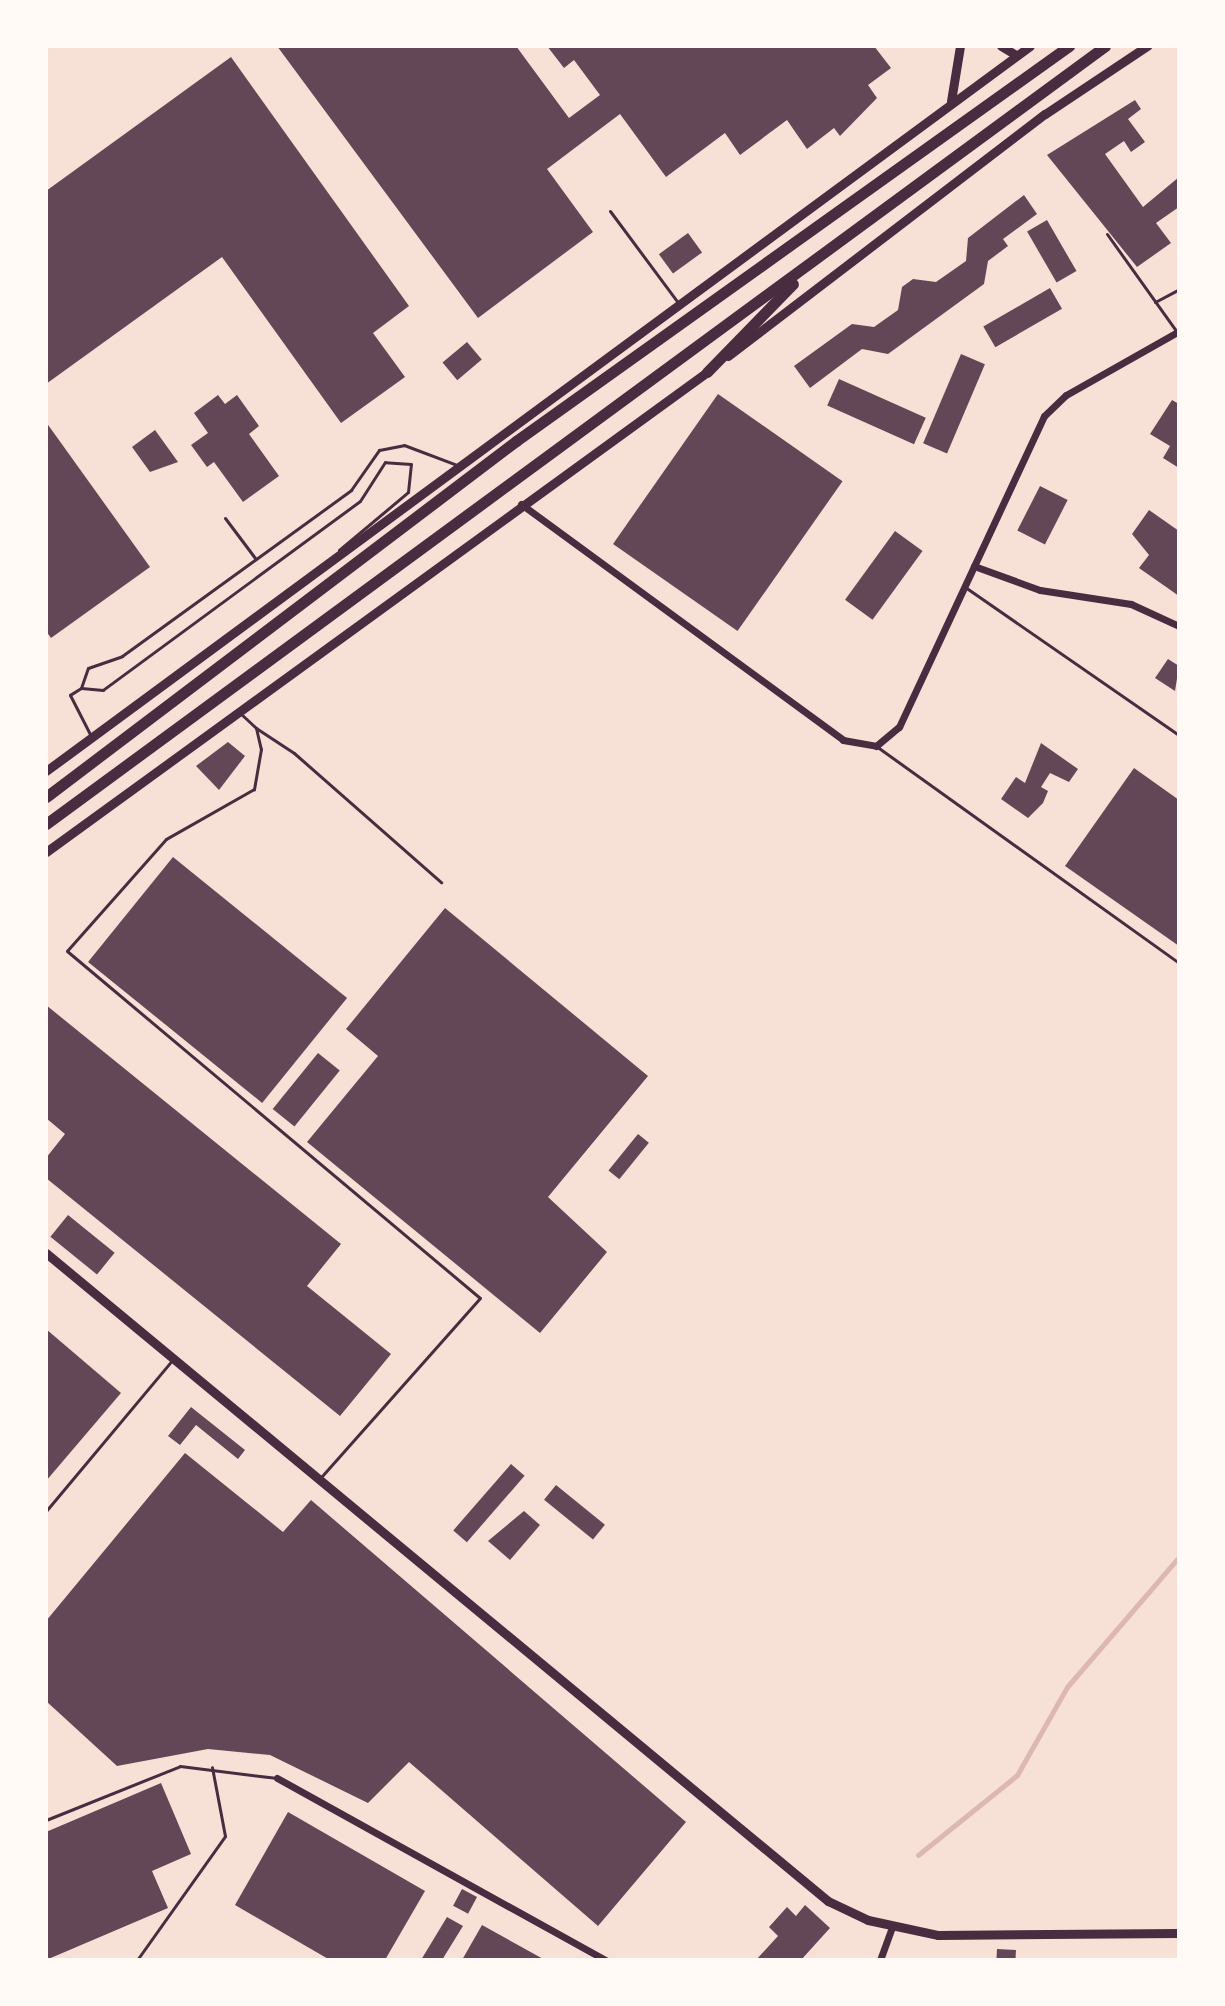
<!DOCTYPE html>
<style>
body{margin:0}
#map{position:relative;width:1225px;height:2006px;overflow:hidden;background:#f7e1d7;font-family:Quicksand,sans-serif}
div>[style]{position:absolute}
.stream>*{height:5px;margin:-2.5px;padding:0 2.5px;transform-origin:2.5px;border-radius:2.5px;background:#dcb8b0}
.building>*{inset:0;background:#644757;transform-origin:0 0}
.service>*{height:3px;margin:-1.5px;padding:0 1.5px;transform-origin:1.5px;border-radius:1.5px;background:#4a2c40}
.minor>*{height:7px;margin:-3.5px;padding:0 3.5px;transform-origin:3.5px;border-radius:3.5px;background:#4a2c40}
.tertiary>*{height:9px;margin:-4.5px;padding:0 4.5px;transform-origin:4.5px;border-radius:4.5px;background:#4a2c40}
.trunk>*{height:11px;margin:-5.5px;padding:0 5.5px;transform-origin:5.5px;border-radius:5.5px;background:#4a2c40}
span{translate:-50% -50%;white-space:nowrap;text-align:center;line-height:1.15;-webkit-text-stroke:7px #fffaf5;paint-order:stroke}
.frame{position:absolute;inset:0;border:48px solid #fffaf5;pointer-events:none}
</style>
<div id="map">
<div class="stream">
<div style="left:918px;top:1855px;width:127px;rotate:-38.9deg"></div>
<div style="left:1017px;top:1775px;width:101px;rotate:-60.4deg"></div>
<div style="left:1067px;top:1687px;width:172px;rotate:-49.3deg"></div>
</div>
<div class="building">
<div style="clip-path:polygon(277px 46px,516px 46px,569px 118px,600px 95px,574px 60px,564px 68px,547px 46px,874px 46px,891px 68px,868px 85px,877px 98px,840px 136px,834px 128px,807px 149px,787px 120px,740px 155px,725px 133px,666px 177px,620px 114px,547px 169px,593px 232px,478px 318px)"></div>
<div style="clip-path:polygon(231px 57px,409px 306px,373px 333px,405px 377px,341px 423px,222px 257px,46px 384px,46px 191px)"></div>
<div style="clip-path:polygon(1135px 100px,1141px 109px,1128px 119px,1145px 142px,1131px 152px,1124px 141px,1105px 154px,1143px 207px,1179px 177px,1179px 207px,1156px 223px,1171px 243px,1137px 267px,1047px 155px)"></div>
<div style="clip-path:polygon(1024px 195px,1037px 214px,1003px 239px,1008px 246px,988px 261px,984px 284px,888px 354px,862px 349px,810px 388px,794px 366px,852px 324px,874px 327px,898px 310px,902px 287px,913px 279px,936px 282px,966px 261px,968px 238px)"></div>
<div style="left:1047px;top:220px;width:59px;height:23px;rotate:60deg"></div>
<div style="left:688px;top:233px;width:24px;height:36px;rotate:54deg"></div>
<div style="left:1050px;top:288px;width:24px;height:77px;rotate:60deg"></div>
<div style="left:467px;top:342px;width:23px;height:32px;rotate:50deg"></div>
<div style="left:961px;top:354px;width:26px;height:97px;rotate:23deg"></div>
<div style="left:839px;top:379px;width:95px;height:29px;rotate:24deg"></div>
<div style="left:718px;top:394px;width:152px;height:183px;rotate:35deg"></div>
<div style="clip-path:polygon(218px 395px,225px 404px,237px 395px,259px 426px,249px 434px,279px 476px,243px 502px,214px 462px,207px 467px,191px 445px,208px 433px,194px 413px)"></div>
<div style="clip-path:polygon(1172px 400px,1179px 404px,1179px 468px,1163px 458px,1170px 446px,1150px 434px)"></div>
<div style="clip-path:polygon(46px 422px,150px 567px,51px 638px,46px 631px)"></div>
<div style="clip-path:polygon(155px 430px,178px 462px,150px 472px,132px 447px)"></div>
<div style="left:1040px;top:486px;width:31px;height:50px;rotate:27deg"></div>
<div style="clip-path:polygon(1149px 510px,1179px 531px,1179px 596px,1139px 568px,1149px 555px,1132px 534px)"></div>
<div style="left:895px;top:531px;width:34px;height:85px;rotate:36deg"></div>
<div style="clip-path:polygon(1168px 659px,1179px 666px,1175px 691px,1155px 678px)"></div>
<div style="clip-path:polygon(228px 742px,245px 756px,219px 790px,196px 766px)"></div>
<div style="clip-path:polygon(1041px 743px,1078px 769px,1069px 782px,1050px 773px,1041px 787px,1048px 791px,1043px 803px,1028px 818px,1001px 799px,1016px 777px,1025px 783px)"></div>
<div style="clip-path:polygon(1134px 768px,1179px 800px,1179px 946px,1065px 866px)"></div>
<div style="left:173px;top:857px;width:224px;height:135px;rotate:39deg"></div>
<div style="clip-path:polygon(445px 908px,648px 1076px,548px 1197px,607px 1252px,540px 1333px,307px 1142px,378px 1056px,346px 1029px)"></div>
<div style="clip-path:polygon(46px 1005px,341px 1244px,307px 1286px,391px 1354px,340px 1416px,46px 1178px,46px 1158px,65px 1134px,46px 1118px)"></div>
<div style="left:318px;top:1053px;width:28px;height:72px;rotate:39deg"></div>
<div style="left:638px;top:1134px;width:14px;height:47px;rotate:39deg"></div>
<div style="left:68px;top:1215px;width:60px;height:28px;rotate:39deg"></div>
<div style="clip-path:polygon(46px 1329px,121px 1393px,46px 1481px)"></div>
<div style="clip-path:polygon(191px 1407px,245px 1450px,238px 1459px,196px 1425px,180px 1445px,168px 1436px)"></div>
<div style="clip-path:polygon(185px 1453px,283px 1532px,311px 1500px,686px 1822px,598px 1926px,409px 1762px,368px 1803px,270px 1755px,208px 1749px,117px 1766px,46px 1701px,46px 1621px)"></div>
<div style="left:511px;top:1464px;width:18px;height:88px;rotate:41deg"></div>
<div style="left:556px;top:1485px;width:63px;height:19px;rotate:39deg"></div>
<div style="clip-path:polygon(524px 1511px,540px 1525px,510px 1560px,488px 1541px)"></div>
<div style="clip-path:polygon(161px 1783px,191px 1854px,152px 1871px,168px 1908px,46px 1960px,46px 1832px)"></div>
<div style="clip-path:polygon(288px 1812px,425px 1891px,385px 1960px,330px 1960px,235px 1905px)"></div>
<div style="left:462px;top:1889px;width:17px;height:19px;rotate:28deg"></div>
<div style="clip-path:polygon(805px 1905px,830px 1928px,801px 1960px,756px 1960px,778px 1936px,769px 1927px,787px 1907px,796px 1916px)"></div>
<div style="clip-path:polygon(447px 1917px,463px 1926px,442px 1960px,421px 1960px)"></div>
<div style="clip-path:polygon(482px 1925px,545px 1960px,462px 1960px)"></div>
<div style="left:997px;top:1949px;width:19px;height:11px;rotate:3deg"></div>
</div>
<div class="service">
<div style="left:610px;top:211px;width:116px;rotate:53.4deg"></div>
<div style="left:1107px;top:234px;width:120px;rotate:54.5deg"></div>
<div style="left:1155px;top:302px;width:27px;rotate:-28deg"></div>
<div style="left:225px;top:518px;width:50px;rotate:53.1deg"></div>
<div style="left:339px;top:550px;width:90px;rotate:-40deg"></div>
<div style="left:408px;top:492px;width:28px;rotate:-84deg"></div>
<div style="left:411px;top:464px;width:26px;rotate:-176deg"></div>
<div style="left:385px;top:462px;width:46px;rotate:122.7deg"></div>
<div style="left:360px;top:501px;width:319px;rotate:143.7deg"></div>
<div style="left:103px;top:690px;width:22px;rotate:-175deg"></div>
<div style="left:81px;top:688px;width:21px;rotate:-71deg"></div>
<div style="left:88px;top:668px;width:36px;rotate:-19deg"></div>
<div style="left:122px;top:656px;width:283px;rotate:-35.9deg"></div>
<div style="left:351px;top:490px;width:49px;rotate:-55deg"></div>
<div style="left:379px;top:450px;width:25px;rotate:-11deg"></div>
<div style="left:404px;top:445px;width:57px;rotate:20.7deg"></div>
<div style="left:965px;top:587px;width:260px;rotate:34.7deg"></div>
<div style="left:81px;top:688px;width:13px;rotate:148deg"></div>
<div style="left:70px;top:695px;width:46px;rotate:62.9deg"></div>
<div style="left:240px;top:713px;width:22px;rotate:43deg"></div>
<div style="left:256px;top:728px;width:22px;rotate:77deg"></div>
<div style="left:261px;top:749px;width:41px;rotate:99.9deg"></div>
<div style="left:254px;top:789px;width:101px;rotate:150.4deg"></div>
<div style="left:166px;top:839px;width:149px;rotate:131.5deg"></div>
<div style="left:67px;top:951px;width:539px;rotate:40.04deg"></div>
<div style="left:480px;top:1298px;width:241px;rotate:131.6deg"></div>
<div style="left:256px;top:728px;width:45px;rotate:33.3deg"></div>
<div style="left:294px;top:753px;width:196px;rotate:41.3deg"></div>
<div style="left:876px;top:746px;width:373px;rotate:35.6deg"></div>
<div style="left:46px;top:1511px;width:198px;rotate:-50.1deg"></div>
<div style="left:46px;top:1820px;width:144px;rotate:-21.9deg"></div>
<div style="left:180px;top:1766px;width:98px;rotate:7.1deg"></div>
<div style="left:137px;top:1960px;width:152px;rotate:-54.6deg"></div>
<div style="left:225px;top:1836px;width:70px;rotate:-100.7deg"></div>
</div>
<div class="minor">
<div style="left:521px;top:504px;width:399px;rotate:36.2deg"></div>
<div style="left:843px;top:740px;width:34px;rotate:10deg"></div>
<div style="left:876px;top:746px;width:30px;rotate:-40deg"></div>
<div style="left:899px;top:727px;width:343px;rotate:-65deg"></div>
<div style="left:1044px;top:416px;width:30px;rotate:-44deg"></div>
<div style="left:1066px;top:395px;width:130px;rotate:-29.5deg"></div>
<div style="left:974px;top:566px;width:70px;rotate:20deg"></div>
<div style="left:1040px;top:590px;width:92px;rotate:8.7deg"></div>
<div style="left:1131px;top:604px;width:53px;rotate:24.6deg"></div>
<div style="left:277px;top:1778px;width:376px;rotate:29deg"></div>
<div style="left:880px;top:1960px;width:35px;rotate:-70deg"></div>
</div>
<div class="tertiary">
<div style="left:1001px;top:46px;width:17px;rotate:31deg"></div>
<div style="left:951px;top:101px;width:56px;rotate:-80.7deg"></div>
<div style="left:728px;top:356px;width:399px;rotate:-37.4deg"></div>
<div style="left:1045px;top:114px;width:123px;rotate:-33.7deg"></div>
<div style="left:46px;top:771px;width:1222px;rotate:-36.38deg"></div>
<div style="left:46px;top:852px;width:820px;rotate:-35.98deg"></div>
<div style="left:46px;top:1253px;width:1016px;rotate:39.65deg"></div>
<div style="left:828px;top:1901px;width:44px;rotate:25.4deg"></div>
<div style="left:868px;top:1920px;width:72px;rotate:12.1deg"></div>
<div style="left:938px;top:1935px;width:241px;rotate:-0.5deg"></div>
</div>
<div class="trunk">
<div style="left:707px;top:372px;width:123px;rotate:-45.7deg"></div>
<div style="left:46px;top:797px;width:590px;rotate:-37.14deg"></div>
<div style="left:516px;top:441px;width:680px;rotate:-35.54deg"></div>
<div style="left:46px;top:824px;width:1314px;rotate:-36.3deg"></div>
</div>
<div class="frame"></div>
</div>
